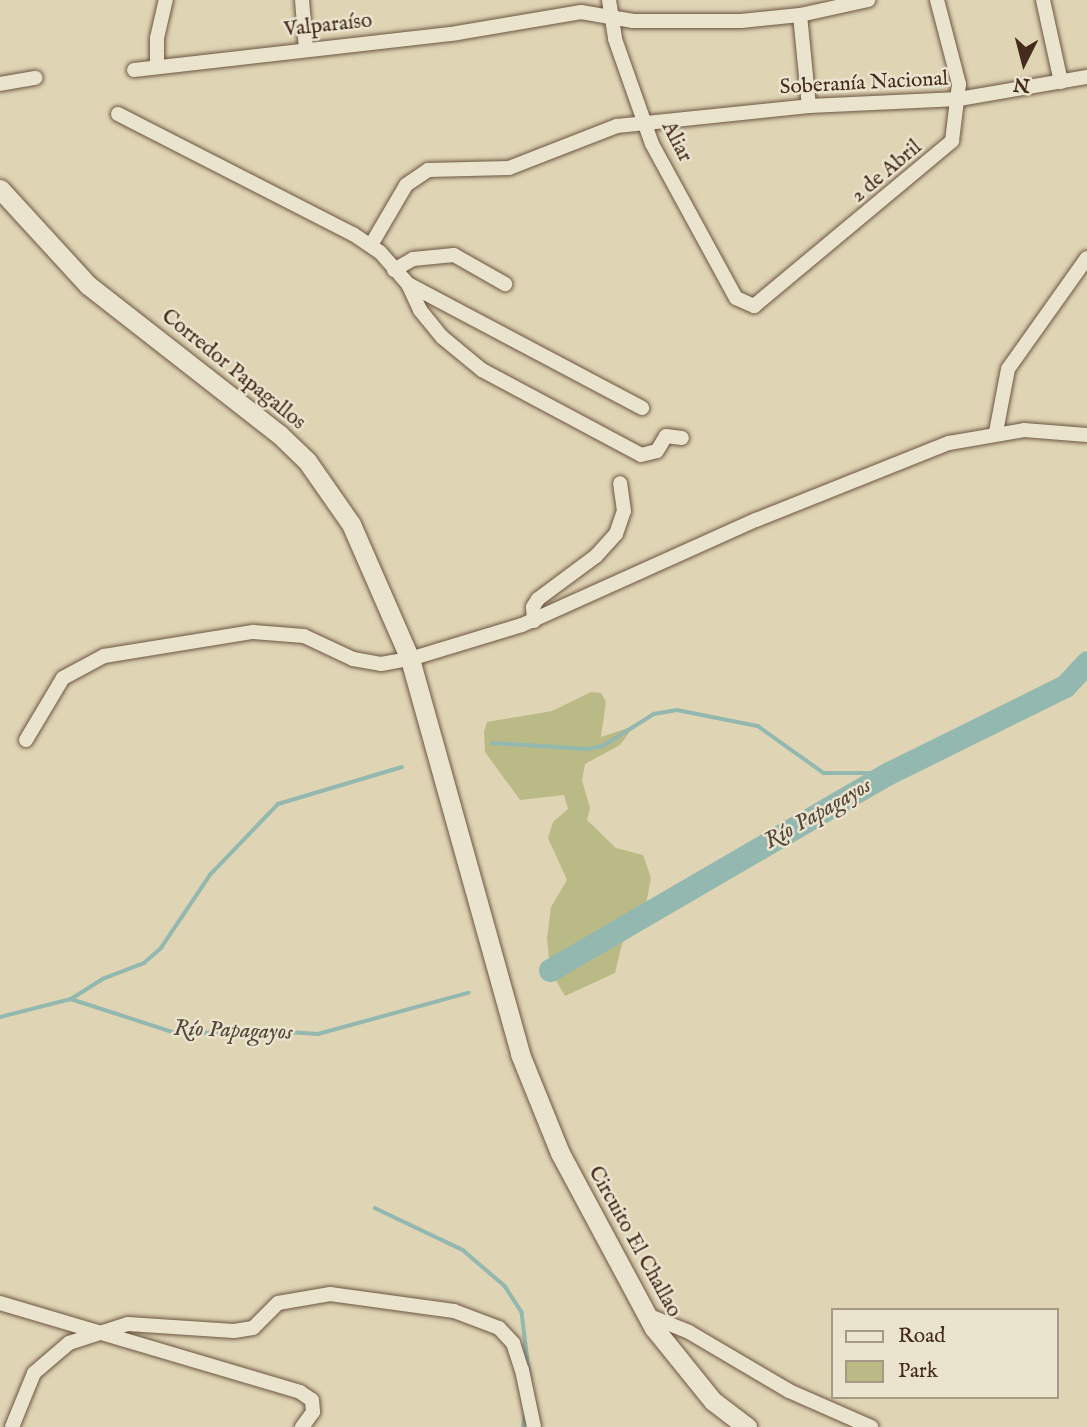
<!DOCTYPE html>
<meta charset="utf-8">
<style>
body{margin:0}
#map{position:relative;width:1087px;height:1427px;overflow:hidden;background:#dfd4b4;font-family:"IM FELL English",serif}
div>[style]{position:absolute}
.green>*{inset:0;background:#baba87}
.stream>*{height:3.5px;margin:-1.75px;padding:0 1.75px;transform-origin:1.75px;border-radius:1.75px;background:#93b8af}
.river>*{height:23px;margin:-11.5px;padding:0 11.5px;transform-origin:11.5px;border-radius:11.5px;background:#93b8af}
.roads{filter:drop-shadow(0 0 2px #6c5541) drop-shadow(0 0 2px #6c5541)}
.street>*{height:14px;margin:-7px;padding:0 7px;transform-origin:7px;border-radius:7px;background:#eae3ce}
.secondary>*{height:19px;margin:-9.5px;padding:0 9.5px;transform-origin:9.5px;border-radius:9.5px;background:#eae3ce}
span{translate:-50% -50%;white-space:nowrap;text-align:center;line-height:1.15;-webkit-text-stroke:5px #eae3ce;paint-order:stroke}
.street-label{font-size:21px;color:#452b1b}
.water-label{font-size:23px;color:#554739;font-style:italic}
.legend{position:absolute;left:831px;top:1308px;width:228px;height:91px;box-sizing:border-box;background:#eae3ce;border:2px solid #a89986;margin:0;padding:9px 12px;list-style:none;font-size:21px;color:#452b1b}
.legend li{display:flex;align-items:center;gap:14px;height:35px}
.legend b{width:35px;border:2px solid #a89986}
.north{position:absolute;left:989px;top:28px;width:70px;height:70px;-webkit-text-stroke:5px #eae3ce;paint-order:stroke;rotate:186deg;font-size:19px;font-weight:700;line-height:28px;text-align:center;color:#452b1b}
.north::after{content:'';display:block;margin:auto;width:24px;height:32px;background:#452b1b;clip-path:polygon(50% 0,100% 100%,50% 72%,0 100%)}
</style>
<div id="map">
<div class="green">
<div style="clip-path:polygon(591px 692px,601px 693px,606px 702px,601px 737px,634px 726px,620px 745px,585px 764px,582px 780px,590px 808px,587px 820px,616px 848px,643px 855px,651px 878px,645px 910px,622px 944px,615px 973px,565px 996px,550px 970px,547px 938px,551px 907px,567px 880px,548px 838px,553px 822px,568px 809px,564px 795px,520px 800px,485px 752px,484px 732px,487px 722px,552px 711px)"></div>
</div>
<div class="stream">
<div style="left:492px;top:743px;width:96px;rotate:3.6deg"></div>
<div style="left:588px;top:749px;width:15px;rotate:-11deg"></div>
<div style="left:603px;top:746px;width:60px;rotate:-32.1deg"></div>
<div style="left:654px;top:714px;width:23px;rotate:-10deg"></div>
<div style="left:677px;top:710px;width:83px;rotate:11.2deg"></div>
<div style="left:758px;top:726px;width:81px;rotate:35.5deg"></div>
<div style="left:824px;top:773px;width:65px"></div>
<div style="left:71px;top:999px;width:38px;rotate:-32deg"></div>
<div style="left:103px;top:979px;width:44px;rotate:-21.3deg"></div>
<div style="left:144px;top:963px;width:23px;rotate:-41deg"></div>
<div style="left:161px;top:948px;width:88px;rotate:-56.1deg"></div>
<div style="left:210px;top:875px;width:98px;rotate:-46.2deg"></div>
<div style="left:278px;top:804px;width:129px;rotate:-16.6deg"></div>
<div style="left:0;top:1017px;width:73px;rotate:-14.2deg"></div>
<div style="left:71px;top:999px;width:114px;rotate:18deg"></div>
<div style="left:179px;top:1034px;width:78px;rotate:-2.9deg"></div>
<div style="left:257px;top:1030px;width:61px;rotate:3.8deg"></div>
<div style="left:318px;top:1034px;width:156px;rotate:-15.3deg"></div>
<div style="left:375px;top:1208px;width:98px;rotate:25.5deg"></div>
<div style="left:463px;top:1250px;width:55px;rotate:40.6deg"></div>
<div style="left:505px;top:1286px;width:31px;rotate:57deg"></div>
<div style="left:522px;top:1312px;width:76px;rotate:83.2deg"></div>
<div style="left:523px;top:1427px;width:12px;rotate:-81deg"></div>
</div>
<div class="river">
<div style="left:550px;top:970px;width:392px;rotate:-30.2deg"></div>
<div style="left:889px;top:773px;width:196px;rotate:-26.3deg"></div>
<div style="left:1065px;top:686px;width:33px;rotate:-47deg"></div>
</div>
<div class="roads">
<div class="street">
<div style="left:302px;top:0;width:50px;rotate:85.4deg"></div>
<div style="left:609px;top:0;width:39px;rotate:81deg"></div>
<div style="left:615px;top:39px;width:111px;rotate:70.6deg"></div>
<div style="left:652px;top:144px;width:175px;rotate:61.4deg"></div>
<div style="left:736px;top:298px;width:20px;rotate:24deg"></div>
<div style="left:754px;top:306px;width:258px;rotate:-39.8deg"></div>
<div style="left:952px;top:141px;width:57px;rotate:-83deg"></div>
<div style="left:959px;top:84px;width:87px;rotate:-104.7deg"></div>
<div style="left:1043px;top:0;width:84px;rotate:77.6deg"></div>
<div style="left:800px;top:15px;width:91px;rotate:84.4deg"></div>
<div style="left:157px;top:65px;width:27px;rotate:-90deg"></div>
<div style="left:157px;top:38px;width:39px;rotate:-77deg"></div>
<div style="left:134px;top:70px;width:325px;rotate:-6.5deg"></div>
<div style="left:457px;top:33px;width:126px;rotate:-9.6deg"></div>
<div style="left:581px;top:12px;width:53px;rotate:9.8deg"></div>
<div style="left:633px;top:21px;width:108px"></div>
<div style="left:741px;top:21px;width:59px;rotate:-5.8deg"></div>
<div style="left:800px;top:15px;width:70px;rotate:-12.4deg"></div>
<div style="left:0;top:84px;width:36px;rotate:-10deg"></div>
<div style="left:118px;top:114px;width:264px;rotate:27.1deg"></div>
<div style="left:353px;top:234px;width:32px;rotate:34deg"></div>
<div style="left:380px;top:252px;width:43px;rotate:48.8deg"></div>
<div style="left:408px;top:284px;width:265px;rotate:27.9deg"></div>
<div style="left:371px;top:245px;width:69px;rotate:-59.7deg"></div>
<div style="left:406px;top:185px;width:27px;rotate:-34deg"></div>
<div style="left:428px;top:170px;width:81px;rotate:-1.4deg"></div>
<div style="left:509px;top:168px;width:116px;rotate:-21.3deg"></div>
<div style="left:617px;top:126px;width:193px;rotate:-5.9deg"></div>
<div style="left:809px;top:106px;width:150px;rotate:-2.7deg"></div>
<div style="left:959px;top:99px;width:130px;rotate:-9.8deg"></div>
<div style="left:394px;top:270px;width:22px;rotate:-30deg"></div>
<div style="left:413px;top:259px;width:41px;rotate:-5.6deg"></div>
<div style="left:454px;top:255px;width:59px;rotate:29.6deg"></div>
<div style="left:408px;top:284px;width:29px;rotate:65deg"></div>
<div style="left:420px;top:310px;width:35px;rotate:51deg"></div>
<div style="left:442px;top:337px;width:52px;rotate:39.5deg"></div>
<div style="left:482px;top:370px;width:180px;rotate:28.1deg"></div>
<div style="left:641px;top:455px;width:16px;rotate:-14deg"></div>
<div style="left:657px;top:451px;width:17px;rotate:-59deg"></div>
<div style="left:666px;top:436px;width:16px;rotate:7deg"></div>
<div style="left:996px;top:432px;width:64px;rotate:-79.2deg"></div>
<div style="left:1008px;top:369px;width:136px;rotate:-54.6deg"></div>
<div style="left:534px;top:621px;width:14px;rotate:-94deg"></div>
<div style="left:533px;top:607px;width:9px;rotate:-58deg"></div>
<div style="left:538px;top:599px;width:72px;rotate:-36.6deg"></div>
<div style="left:596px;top:556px;width:30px;rotate:-48deg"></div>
<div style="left:616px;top:534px;width:24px;rotate:-71deg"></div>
<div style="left:624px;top:511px;width:28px;rotate:-98deg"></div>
<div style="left:26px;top:740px;width:72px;rotate:-59.2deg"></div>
<div style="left:63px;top:678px;width:47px;rotate:-28.2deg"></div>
<div style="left:104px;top:656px;width:151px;rotate:-9.2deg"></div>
<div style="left:253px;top:632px;width:51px;rotate:4.5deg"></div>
<div style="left:304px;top:636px;width:54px;rotate:25.1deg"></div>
<div style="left:353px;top:659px;width:28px;rotate:10deg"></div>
<div style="left:381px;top:664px;width:29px;rotate:-10deg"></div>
<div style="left:410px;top:659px;width:117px;rotate:-16.9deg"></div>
<div style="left:522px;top:625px;width:256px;rotate:-24.2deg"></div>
<div style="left:756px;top:520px;width:208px;rotate:-21.8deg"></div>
<div style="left:949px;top:443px;width:76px;rotate:-9.8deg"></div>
<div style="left:1024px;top:430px;width:63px;rotate:4.5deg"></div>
<div style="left:0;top:1303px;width:313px;rotate:16.5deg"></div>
<div style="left:300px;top:1392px;width:14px;rotate:34deg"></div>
<div style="left:312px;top:1400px;width:12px;rotate:85deg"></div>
<div style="left:313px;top:1412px;width:19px;rotate:126deg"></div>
<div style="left:647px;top:1315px;width:45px;rotate:22deg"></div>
<div style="left:689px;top:1332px;width:116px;rotate:30.5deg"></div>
<div style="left:789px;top:1391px;width:90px;rotate:23.7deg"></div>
<div style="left:12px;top:1427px;width:58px;rotate:-67.8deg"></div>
<div style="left:34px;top:1373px;width:46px;rotate:-40.6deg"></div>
<div style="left:69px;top:1343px;width:62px;rotate:-17.9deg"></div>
<div style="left:128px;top:1324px;width:106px;rotate:3.8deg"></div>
<div style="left:234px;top:1331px;width:19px;rotate:-9deg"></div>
<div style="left:253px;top:1328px;width:35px;rotate:-45deg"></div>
<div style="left:278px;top:1303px;width:53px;rotate:-9.8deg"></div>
<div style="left:330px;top:1294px;width:125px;rotate:7.8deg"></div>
<div style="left:454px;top:1311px;width:48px;rotate:20.7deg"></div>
<div style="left:499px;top:1328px;width:21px;rotate:47deg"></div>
<div style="left:513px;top:1343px;width:28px;rotate:72deg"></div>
<div style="left:522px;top:1370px;width:58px;rotate:78.1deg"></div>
</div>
<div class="secondary">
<div style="left:0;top:189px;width:130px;rotate:47.5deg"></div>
<div style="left:88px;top:285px;width:242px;rotate:38deg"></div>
<div style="left:279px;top:434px;width:39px;rotate:44deg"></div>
<div style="left:307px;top:461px;width:77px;rotate:55.1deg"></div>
<div style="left:351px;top:524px;width:147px;rotate:66.4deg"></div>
<div style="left:410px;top:659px;width:410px;rotate:74.4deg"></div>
<div style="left:520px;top:1054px;width:107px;rotate:68deg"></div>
<div style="left:560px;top:1153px;width:199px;rotate:61.8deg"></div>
<div style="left:654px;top:1328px;width:94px;rotate:51.1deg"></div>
<div style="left:713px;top:1401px;width:43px;rotate:37.4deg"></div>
</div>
</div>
<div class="street-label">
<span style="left:328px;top:26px;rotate:-6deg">Valparaíso</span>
<span style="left:864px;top:84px;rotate:-3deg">Soberanía Nacional</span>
<span style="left:676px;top:142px;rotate:63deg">Aliar</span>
<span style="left:887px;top:172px;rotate:-40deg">2 de Abril</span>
<span style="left:233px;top:370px;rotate:39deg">Corredor Papagallos</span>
<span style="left:634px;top:1242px;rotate:61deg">Circuito El Challao</span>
</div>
<div class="water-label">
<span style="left:818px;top:814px;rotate:-30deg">Río Papagayos</span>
<span style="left:233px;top:1031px;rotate:2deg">Río Papagayos</span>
</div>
<ul class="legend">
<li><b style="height:9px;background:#eae3ce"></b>Road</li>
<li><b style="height:19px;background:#baba87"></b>Park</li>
</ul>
<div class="north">N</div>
</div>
